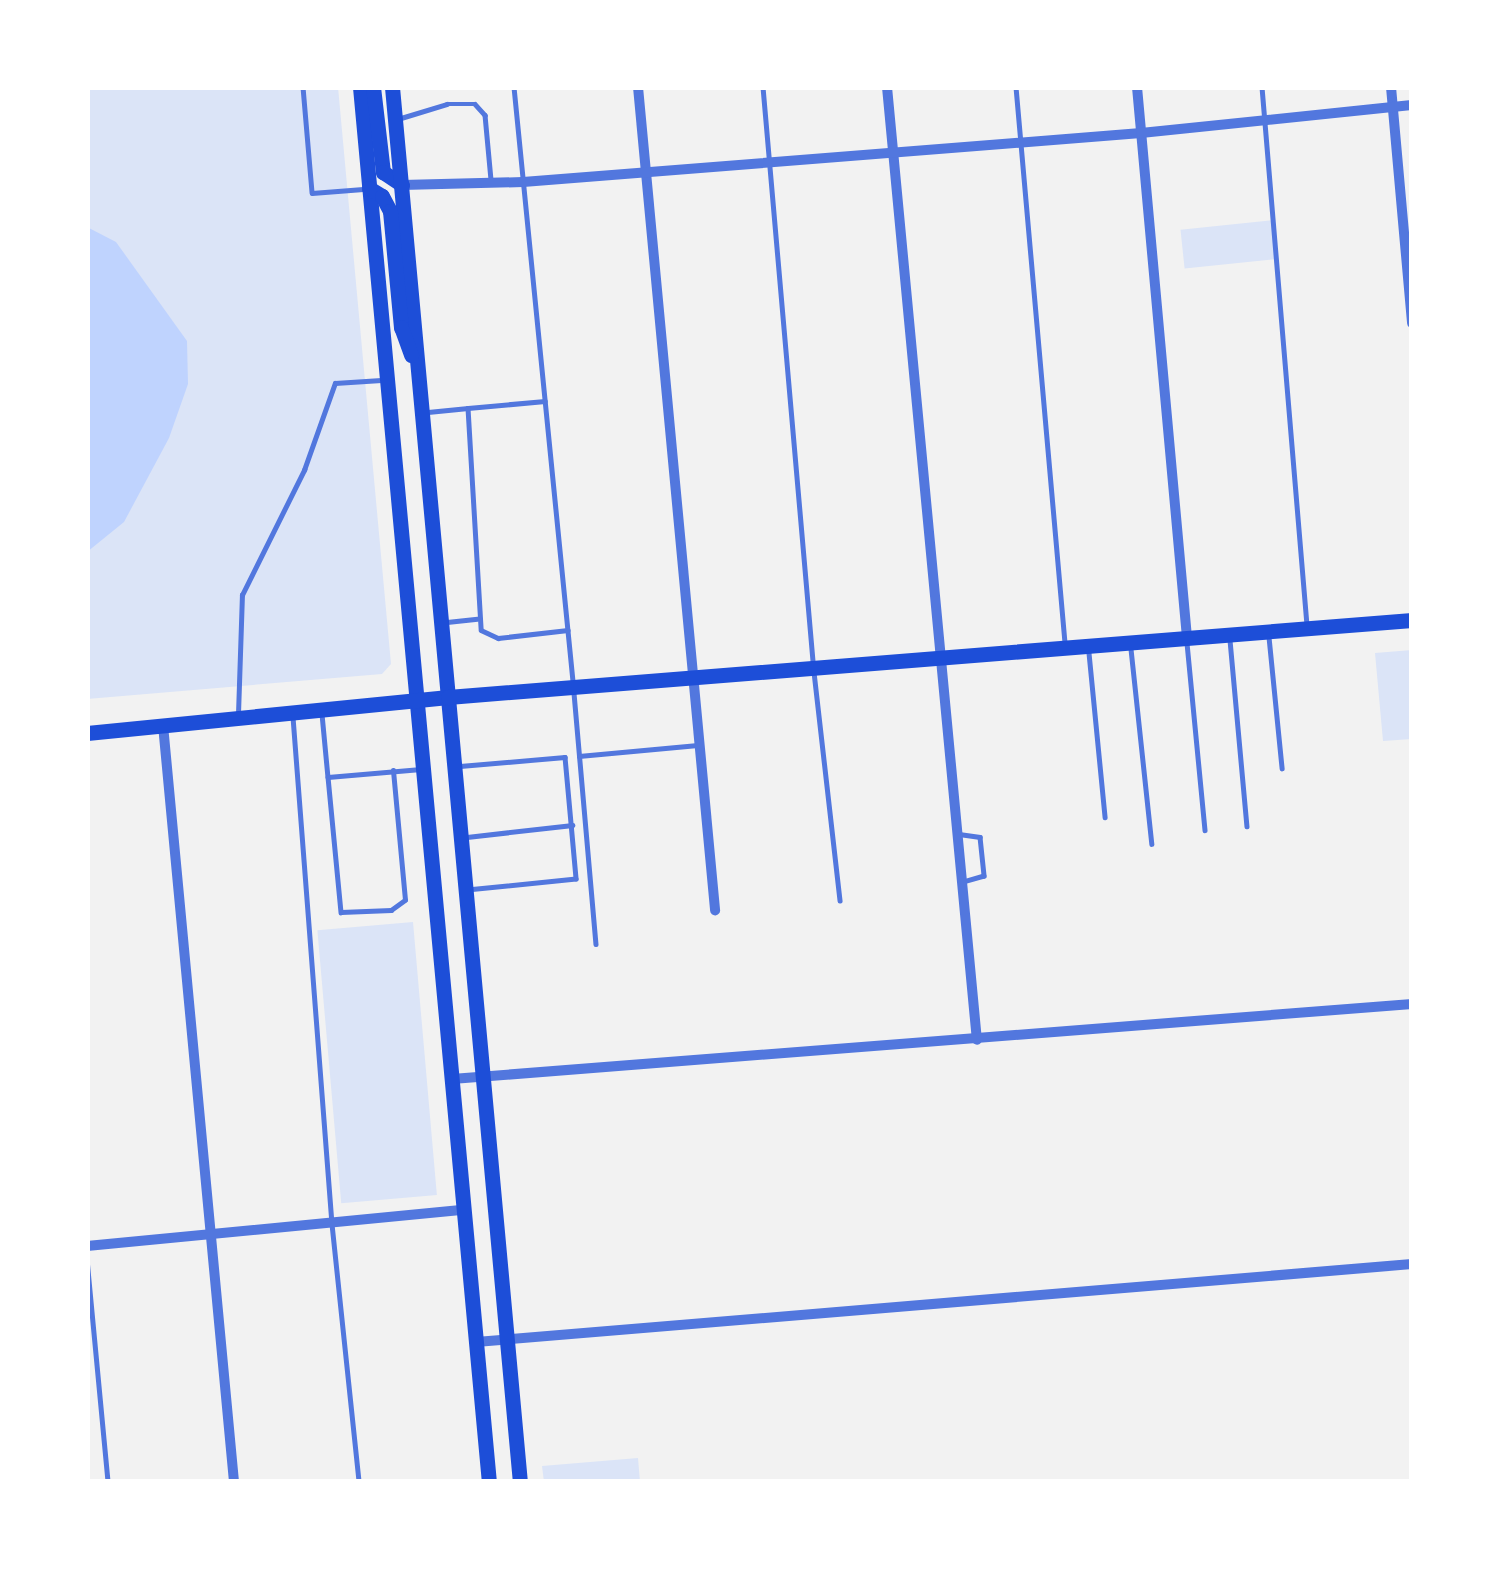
<!DOCTYPE html>
<style>
body{margin:0}
#map{position:relative;width:1499px;height:1569px;overflow:hidden;background:#f2f2f2;font-family:Lato,sans-serif}
div>[style]{position:absolute}
.green>*{inset:0;background:#dbe4f7;transform-origin:0 0}
.water>*{inset:0;background:#bfd3fe}
.service>*{height:4.5px;margin:-2.25px;padding:0 2.25px;transform-origin:2.25px;border-radius:2.25px;background:#5277de}
.minor>*{height:10px;margin:-5px;padding:0 5px;transform-origin:5px;border-radius:5px;background:#5277de}
.secondary>*{height:15px;margin:-7.5px;padding:0 7.5px;transform-origin:7.5px;border-radius:7.5px;background:#1d4ed8}
span{translate:-50% -50%;white-space:nowrap;text-align:center;line-height:1.15;-webkit-text-stroke:9px #fff;paint-order:stroke}
.frame{position:absolute;inset:0;border:90px solid #fff;pointer-events:none}
</style>
<div id="map">
<div class="green">
<div style="clip-path:polygon(87px 87px,338px 87px,391px 664px,382px 674px,87px 699px)"></div>
<div style="left:1274px;top:220px;width:39px;height:94px;rotate:84deg"></div>
<div style="clip-path:polygon(1412px 650px,1412px 739px,1383px 741px,1375px 653px)"></div>
<div style="left:413px;top:922px;width:274px;height:96px;rotate:85deg"></div>
<div style="clip-path:polygon(638px 1458px,640px 1482px,544px 1482px,542px 1466px)"></div>
</div>
<div class="water">
<div style="clip-path:polygon(87px 227px,116px 242px,187px 341px,188px 384px,169px 438px,124px 522px,87px 552px)"></div>
</div>
<div class="service">
<div style="left:303px;top:87px;width:106px;rotate:85.1deg"></div>
<div style="left:312px;top:193px;width:51px;rotate:-4.5deg"></div>
<div style="left:514px;top:87px;width:597px;rotate:84.33deg"></div>
<div style="left:763px;top:87px;width:576px;rotate:85.02deg"></div>
<div style="left:1016px;top:87px;width:558px;rotate:84.96deg"></div>
<div style="left:1262px;top:87px;width:540px;rotate:85.22deg"></div>
<div style="left:401px;top:118px;width:48px;rotate:-16.9deg"></div>
<div style="left:447px;top:104px;width:28px"></div>
<div style="left:475px;top:104px;width:15px;rotate:48deg"></div>
<div style="left:485px;top:115px;width:65px;rotate:84.7deg"></div>
<div style="left:468px;top:408px;width:77px;rotate:-5.2deg"></div>
<div style="left:428px;top:412px;width:40px;rotate:-5.7deg"></div>
<div style="left:468px;top:408px;width:222px;rotate:86.6deg"></div>
<div style="left:481px;top:630px;width:19px;rotate:25deg"></div>
<div style="left:498px;top:638px;width:70px;rotate:-6.5deg"></div>
<div style="left:447px;top:622px;width:30px;rotate:-6deg"></div>
<div style="left:1269px;top:637px;width:132px;rotate:84.3deg"></div>
<div style="left:1230px;top:640px;width:187px;rotate:84.8deg"></div>
<div style="left:1187px;top:643px;width:188px;rotate:84.5deg"></div>
<div style="left:1131px;top:649px;width:196px;rotate:83.9deg"></div>
<div style="left:1089px;top:653px;width:165px;rotate:84.4deg"></div>
<div style="left:814px;top:672px;width:230px;rotate:83.5deg"></div>
<div style="left:574px;top:693px;width:252px;rotate:85deg"></div>
<div style="left:238px;top:714px;width:119px;rotate:-88.1deg"></div>
<div style="left:242px;top:595px;width:140px;rotate:-63.6deg"></div>
<div style="left:304px;top:470px;width:92px;rotate:-70.4deg"></div>
<div style="left:335px;top:383px;width:46px;rotate:-3.7deg"></div>
<div style="left:322px;top:714px;width:63px;rotate:84.6deg"></div>
<div style="left:328px;top:777px;width:93px;rotate:-4.9deg"></div>
<div style="left:293px;top:717px;width:508px;rotate:85.6deg"></div>
<div style="left:332px;top:1224px;width:259px;rotate:84deg"></div>
<div style="left:579px;top:756px;width:119px;rotate:-5.3deg"></div>
<div style="left:460px;top:766px;width:105px;rotate:-4.9deg"></div>
<div style="left:565px;top:757px;width:122px;rotate:84.8deg"></div>
<div style="left:576px;top:879px;width:109px;rotate:174.2deg"></div>
<div style="left:328px;top:777px;width:136px;rotate:84.5deg"></div>
<div style="left:341px;top:912px;width:50px;rotate:-2.3deg"></div>
<div style="left:391px;top:910px;width:17px;rotate:-36deg"></div>
<div style="left:405px;top:900px;width:130px;rotate:-95.3deg"></div>
<div style="left:959px;top:834px;width:21px;rotate:8deg"></div>
<div style="left:980px;top:837px;width:39px;rotate:84deg"></div>
<div style="left:984px;top:876px;width:18px;rotate:164deg"></div>
<div style="left:467px;top:837px;width:106px;rotate:-6.5deg"></div>
<div style="left:87px;top:1259px;width:224px;rotate:84.6deg"></div>
</div>
<div class="minor">
<div style="left:638px;top:87px;width:827px;rotate:84.65deg"></div>
<div style="left:887px;top:87px;width:957px;rotate:84.61deg"></div>
<div style="left:1137px;top:87px;width:553px;rotate:84.81deg"></div>
<div style="left:1391px;top:87px;width:237px;rotate:84.9deg"></div>
<div style="left:402px;top:185px;width:121px;rotate:-1.4deg"></div>
<div style="left:523px;top:182px;width:620px;rotate:-4.53deg"></div>
<div style="left:1141px;top:133px;width:272px;rotate:-5.9deg"></div>
<div style="left:163px;top:725px;width:760px;rotate:84.64deg"></div>
<div style="left:452px;top:1079px;width:963px;rotate:-4.47deg"></div>
<div style="left:87px;top:1246px;width:378px;rotate:-5.5deg"></div>
<div style="left:476px;top:1342px;width:939px;rotate:-4.76deg"></div>
</div>
<div class="secondary">
<div style="left:360px;top:87px;width:1401px;rotate:84.72deg"></div>
<div style="left:373px;top:87px;width:86px;rotate:83.3deg"></div>
<div style="left:383px;top:172px;width:23px;rotate:34deg"></div>
<div style="left:392px;top:87px;width:1401px;rotate:84.76deg"></div>
<div style="left:369px;top:188px;width:15px;rotate:32deg"></div>
<div style="left:382px;top:196px;width:17px;rotate:62deg"></div>
<div style="left:390px;top:211px;width:117px;rotate:84.6deg"></div>
<div style="left:401px;top:327px;width:30px;rotate:70deg"></div>
<div style="left:87px;top:733px;width:363px;rotate:-5.7deg"></div>
<div style="left:448px;top:697px;width:967px;rotate:-4.57deg"></div>
</div>
<div class="frame"></div>
</div>
